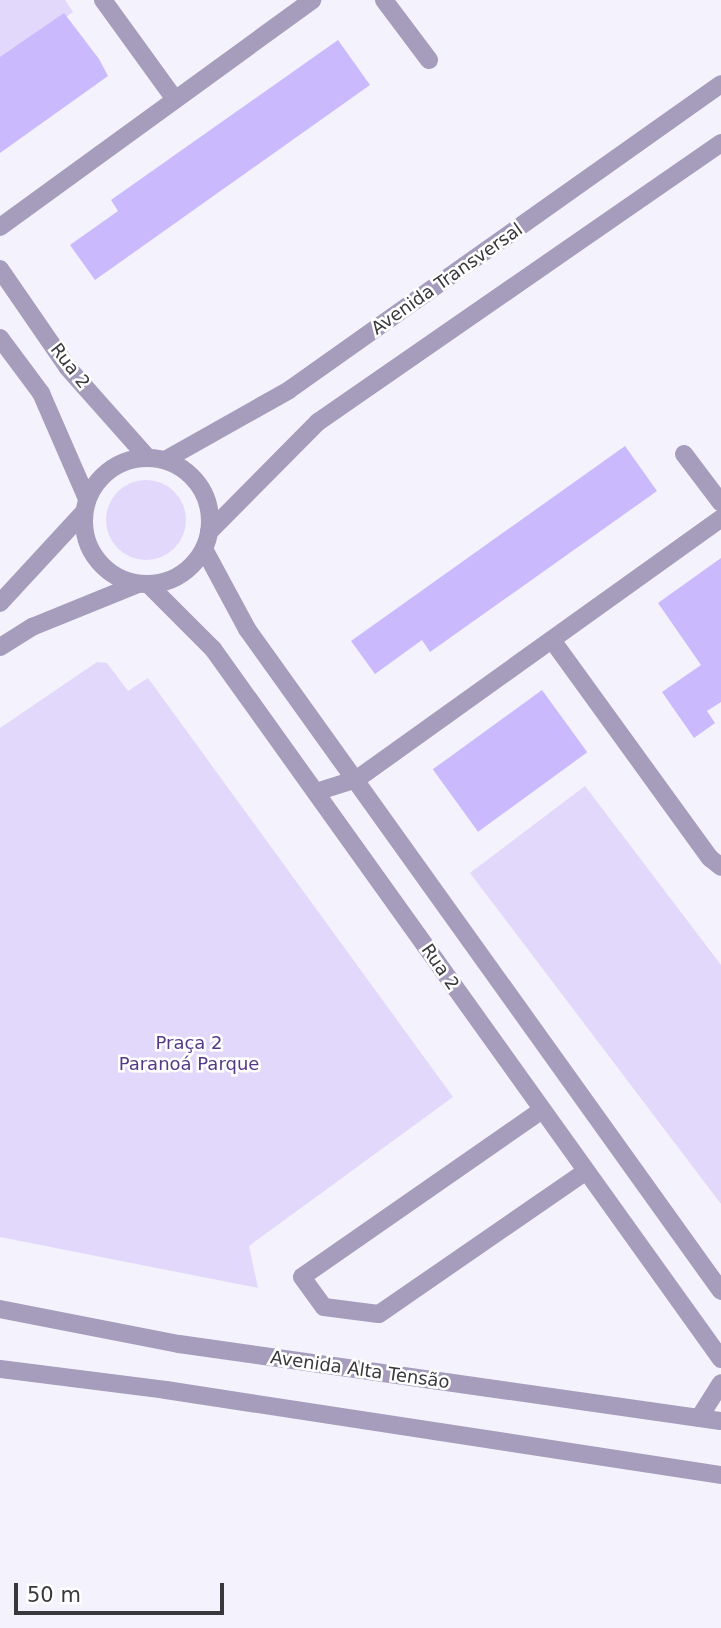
<!DOCTYPE html>
<meta charset="utf-8">
<style>
body{margin:0}
#map{position:relative;width:721px;height:1628px;overflow:hidden;background:#f4f2fd;font-family:"DejaVu Sans",sans-serif}
div>[style]{position:absolute}
.green>*{inset:0;background:#e1d8fb}
.round{border-radius:50%}
.building>*{inset:0;background:#cbb9fe;transform-origin:0 0}
.minor>*{height:18px;margin:-9px;padding:0 9px;transform-origin:9px;border-radius:9px;background:#a59dbb}
.minor>.ring{margin:-9px;padding:0;box-sizing:content-box;background:none;border:18px solid #a59dbb;border-radius:50%}
.tertiary>*{height:18px;margin:-9px;padding:0 9px;transform-origin:9px;border-radius:9px;background:#a59dbb}
span{translate:-50% -50%;white-space:nowrap;text-align:center;line-height:1.15;-webkit-text-stroke:5px #fff;paint-order:stroke}
.street-label{font-size:18px;color:#39383c}
.park-label{font-size:18px;color:#553988}
.scale{position:absolute;left:14px;top:1583px;width:210px;height:32px;box-sizing:border-box;border:4px solid #39383c;border-top:0;padding-left:9px;font-size:21px;line-height:24px;white-space:nowrap;color:#39383c;-webkit-text-stroke:5px #fff;paint-order:stroke}
</style>
<div id="map">
<div class="green">
<div style="clip-path:polygon(0 0,65px 0,73px 12px,0 64px)"></div>
<div class="round" style="left:106px;top:480px;width:80px;height:80px"></div>
<div style="clip-path:polygon(97px 662px,107px 663px,128px 691px,148px 678px,453px 1097px,249px 1246px,258px 1288px,0 1237px,0 728px)"></div>
<div style="clip-path:polygon(585px 786px,721px 965px,721px 1204px,470px 873px)"></div>
</div>
<div class="building">
<div style="clip-path:polygon(64px 13px,99px 59px,108px 76px,0 153px,0 57px)"></div>
<div style="clip-path:polygon(338px 40px,370px 85px,95px 280px,70px 245px,118px 211px,111px 200px)"></div>
<div style="clip-path:polygon(625px 446px,657px 491px,430px 652px,422px 640px,375px 674px,351px 641px)"></div>
<div style="clip-path:polygon(721px 558px,721px 702px,707px 711px,715px 723px,694px 738px,662px 692px,701px 665px,658px 603px)"></div>
<div style="left:542px;top:690px;width:77px;height:135px;rotate:54deg"></div>
</div>
<div class="minor">
<div style="left:103px;top:0;width:121px;rotate:54.1deg"></div>
<div style="left:384px;top:0;width:75px;rotate:53.1deg"></div>
<div style="left:0;top:227px;width:386px;rotate:-36deg"></div>
<div style="left:0;top:269px;width:120px;rotate:55.5deg"></div>
<div style="left:68px;top:368px;width:119px;rotate:48.4deg"></div>
<div style="left:0;top:338px;width:69px;rotate:53.3deg"></div>
<div style="left:41px;top:393px;width:116px;rotate:66.5deg"></div>
<div style="left:684px;top:454px;width:61px;rotate:52.9deg"></div>
<div class="ring" style="left:84px;top:458px;width:108px;height:108px"></div>
<div style="left:165px;top:460px;width:142px;rotate:-29.4deg"></div>
<div style="left:289px;top:390px;width:529px;rotate:-35.31deg"></div>
<div style="left:209px;top:532px;width:155px;rotate:-45.3deg"></div>
<div style="left:318px;top:422px;width:490px;rotate:-34.7deg"></div>
<div style="left:204px;top:549px;width:91px;rotate:61.7deg"></div>
<div style="left:247px;top:629px;width:814px;rotate:54.4deg"></div>
<div style="left:148px;top:584px;width:92px;rotate:45deg"></div>
<div style="left:213px;top:649px;width:873px;rotate:54.42deg"></div>
<div style="left:0;top:603px;width:124px;rotate:-47.3deg"></div>
<div style="left:552px;top:640px;width:269px;rotate:54.1deg"></div>
<div style="left:710px;top:858px;width:14px;rotate:39deg"></div>
<div style="left:0;top:647px;width:38px;rotate:-32deg"></div>
<div style="left:32px;top:627px;width:114px;rotate:-22.1deg"></div>
<div style="left:316px;top:792px;width:43px;rotate:-17.6deg"></div>
<div style="left:357px;top:779px;width:448px;rotate:-35.6deg"></div>
<div style="left:542px;top:1110px;width:292px;rotate:145.2deg"></div>
<div style="left:302px;top:1277px;width:37px;rotate:54deg"></div>
<div style="left:324px;top:1307px;width:55px;rotate:7.3deg"></div>
<div style="left:379px;top:1314px;width:250px;rotate:-34.6deg"></div>
<div style="left:699px;top:1418px;width:41px;rotate:-57.8deg"></div>
</div>
<div class="tertiary">
<div style="left:0;top:1309px;width:182px;rotate:11.1deg"></div>
<div style="left:179px;top:1344px;width:547px;rotate:8.09deg"></div>
<div style="left:0;top:1369px;width:167px;rotate:7.2deg"></div>
<div style="left:166px;top:1390px;width:561px;rotate:8.71deg"></div>
</div>
<div class="street-label">
<span style="left:447px;top:279px;rotate:-35deg">Avenida Transversal</span>
<span style="left:70px;top:366px;rotate:52deg">Rua 2</span>
<span style="left:440px;top:967px;rotate:55deg">Rua 2</span>
<span style="left:360px;top:1370px;rotate:8deg">Avenida Alta Tensão</span>
</div>
<div class="park-label">
<span style="left:189px;top:1054px">Praça 2<br>Paranoá Parque</span>
</div>
<div class="scale">50 m</div>
</div>
